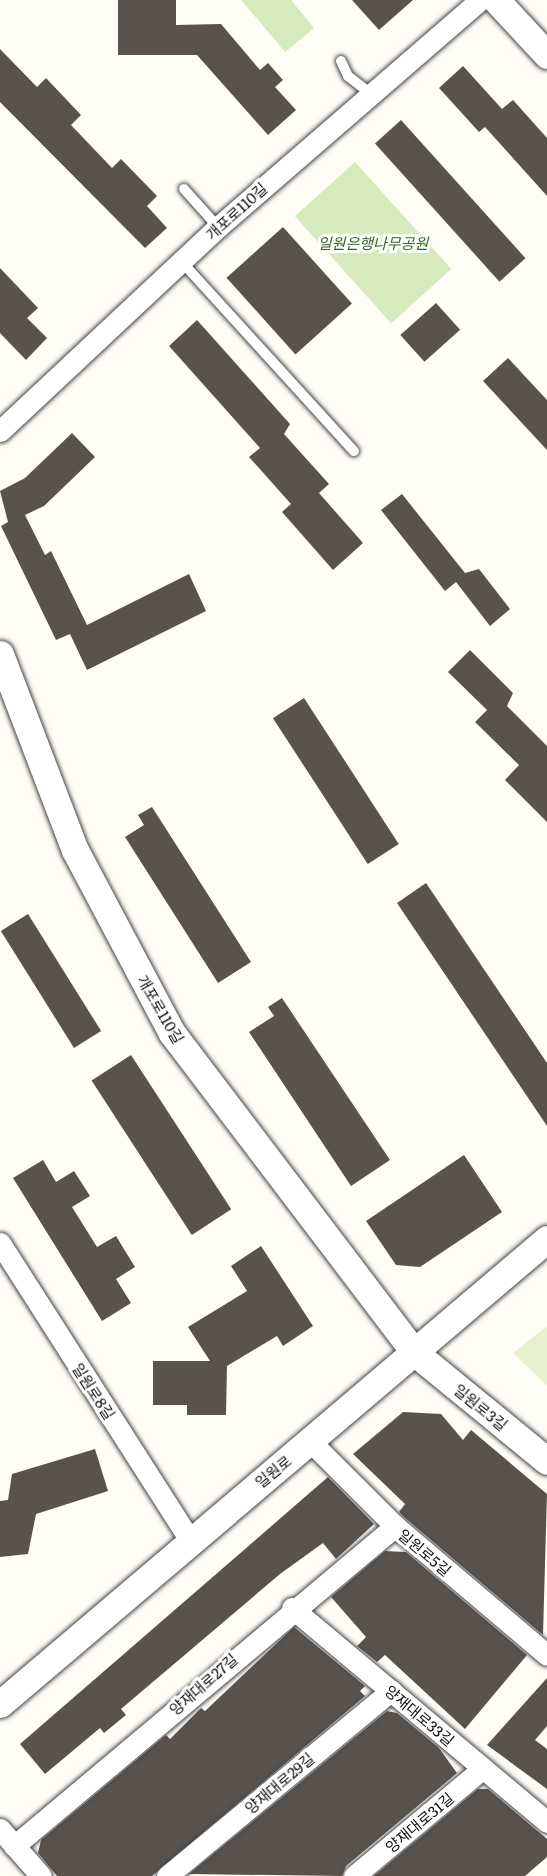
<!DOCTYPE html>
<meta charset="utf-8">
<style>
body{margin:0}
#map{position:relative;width:547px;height:1876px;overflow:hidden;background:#fffdf5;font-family:Literata,"Noto Sans KR",serif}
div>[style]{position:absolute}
.green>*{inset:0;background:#d5ebbd;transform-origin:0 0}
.pitch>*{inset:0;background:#e6f2cf}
.building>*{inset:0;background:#5a524d;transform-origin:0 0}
.roads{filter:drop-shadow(0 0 2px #444) drop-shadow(0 0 2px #444)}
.service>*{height:10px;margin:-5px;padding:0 5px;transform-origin:5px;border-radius:5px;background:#fff}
.minor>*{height:21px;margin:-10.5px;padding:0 10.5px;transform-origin:10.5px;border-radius:10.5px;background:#fff}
.tertiary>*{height:27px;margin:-13.5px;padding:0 13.5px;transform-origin:13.5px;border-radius:13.5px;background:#fff}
span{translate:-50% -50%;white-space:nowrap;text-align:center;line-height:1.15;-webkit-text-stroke:6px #fff;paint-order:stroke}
.street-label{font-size:15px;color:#111}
.park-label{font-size:15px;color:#2f6b1f;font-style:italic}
</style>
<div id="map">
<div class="green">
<div style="clip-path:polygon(241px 0,291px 0,314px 28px,285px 52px)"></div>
<div style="left:355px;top:162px;width:144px;height:81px;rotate:48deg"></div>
</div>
<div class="pitch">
<div style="clip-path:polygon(547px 1326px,547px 1386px,513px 1353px)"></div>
</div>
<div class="building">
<div style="clip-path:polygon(118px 0,176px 0,176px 25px,221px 24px,260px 70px,268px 63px,283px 80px,275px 87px,296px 110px,268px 135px,197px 55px,118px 55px)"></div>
<div style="clip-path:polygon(352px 0,413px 0,379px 30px)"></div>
<div style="clip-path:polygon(0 49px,37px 87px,46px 78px,81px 115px,71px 125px,112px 168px,121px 159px,157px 196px,147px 206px,167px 228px,145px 248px,0 102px)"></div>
<div style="clip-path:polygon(463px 66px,502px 109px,513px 100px,547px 138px,547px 196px,485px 127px,479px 132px,439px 88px)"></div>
<div style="left:401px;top:120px;width:186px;height:35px;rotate:48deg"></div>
<div style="left:283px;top:227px;width:103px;height:76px;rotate:48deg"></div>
<div style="clip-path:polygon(0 268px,38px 308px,27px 318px,47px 338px,26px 360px,0 333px)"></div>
<div style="left:436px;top:303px;width:36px;height:48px;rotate:48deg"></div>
<div style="clip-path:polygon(197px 320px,290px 424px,284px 434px,329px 484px,319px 493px,363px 543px,333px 570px,282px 512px,291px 504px,249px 457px,260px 448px,169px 346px)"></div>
<div style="clip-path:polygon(508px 358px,547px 400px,547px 450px,483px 381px)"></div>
<div style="clip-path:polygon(72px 433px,95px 457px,44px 506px,25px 515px,45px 555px,51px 551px,87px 625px,189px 574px,206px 611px,87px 670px,70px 634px,56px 640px,1px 526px,8px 522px,0 491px,25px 478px)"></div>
<div style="clip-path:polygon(402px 494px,465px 573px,479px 569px,510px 609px,490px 626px,456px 582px,445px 591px,381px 510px)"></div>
<div style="clip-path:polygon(470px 650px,513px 693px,507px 706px,547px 746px,547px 822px,505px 780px,519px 765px,475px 722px,487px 710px,448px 672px)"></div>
<div style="left:304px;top:698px;width:174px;height:37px;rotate:57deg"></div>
<div style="clip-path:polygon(152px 807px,251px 962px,218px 983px,125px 837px,144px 825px,138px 815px)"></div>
<div style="clip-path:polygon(426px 883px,547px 1063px,547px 1126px,397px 903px)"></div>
<div style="left:28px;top:914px;width:138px;height:32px;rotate:58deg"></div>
<div style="clip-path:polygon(282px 998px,390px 1160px,351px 1186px,249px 1032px,274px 1016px,268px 1007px)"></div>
<div style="left:131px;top:1055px;width:184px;height:47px;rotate:57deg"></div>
<div style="clip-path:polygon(464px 1155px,502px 1212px,420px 1267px,396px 1265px,366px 1221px)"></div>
<div style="clip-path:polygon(43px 1160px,56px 1182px,74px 1171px,90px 1196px,72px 1207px,97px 1247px,116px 1236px,135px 1267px,116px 1279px,131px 1303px,102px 1321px,13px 1178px)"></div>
<div style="clip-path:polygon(261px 1246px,313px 1326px,283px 1346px,277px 1336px,227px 1366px,226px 1415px,187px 1415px,187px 1405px,153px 1405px,153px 1361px,210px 1361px,188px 1327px,247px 1291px,231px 1266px)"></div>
<div style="clip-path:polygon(403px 1412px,441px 1414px,463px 1440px,471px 1430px,547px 1494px,543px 1635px,404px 1517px,399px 1512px,405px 1504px,353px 1454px)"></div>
<div style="clip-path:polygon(95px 1449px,108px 1491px,36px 1514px,28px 1554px,0 1557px,0 1501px,8px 1500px,12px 1474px)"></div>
<div style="clip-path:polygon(328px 1477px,374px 1524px,336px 1559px,323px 1543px,280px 1574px,121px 1709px,126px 1715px,104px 1733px,100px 1728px,45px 1774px,20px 1744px)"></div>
<div style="clip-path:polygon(385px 1551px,406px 1552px,527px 1655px,465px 1729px,385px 1655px,377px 1662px,357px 1646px,366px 1637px,331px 1597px)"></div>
<div style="clip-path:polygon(294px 1627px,365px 1686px,360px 1691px,365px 1696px,152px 1876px,57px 1876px,38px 1853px,41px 1840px,166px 1735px,170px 1739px,201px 1708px,205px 1711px)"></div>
<div style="clip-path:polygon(547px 1678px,547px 1726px,535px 1740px,547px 1749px,547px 1789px,487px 1745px)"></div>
<div style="clip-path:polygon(387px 1711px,397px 1713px,439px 1748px,457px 1773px,346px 1866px,342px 1876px,189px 1874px)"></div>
<div style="clip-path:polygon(478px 1789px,488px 1789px,547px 1839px,547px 1857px,525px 1876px,374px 1876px)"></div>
</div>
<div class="roads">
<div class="service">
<div style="left:341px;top:61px;width:17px;rotate:65deg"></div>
<div style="left:348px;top:76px;width:28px;rotate:38deg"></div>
<div style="left:184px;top:189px;width:51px;rotate:48.2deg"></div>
<div style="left:181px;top:261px;width:257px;rotate:47.7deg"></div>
</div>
<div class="minor">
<div style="left:0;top:431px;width:299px;rotate:-43.1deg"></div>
<div style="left:218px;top:227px;width:347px;rotate:-40.9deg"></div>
<div style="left:0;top:1243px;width:351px;rotate:57.4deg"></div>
<div style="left:310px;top:1441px;width:120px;rotate:45deg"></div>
<div style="left:395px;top:1526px;width:199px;rotate:40.3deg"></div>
<div style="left:292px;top:1608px;width:333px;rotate:40deg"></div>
<div style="left:0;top:1829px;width:62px;rotate:48.9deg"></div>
<div style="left:14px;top:1846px;width:498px;rotate:-40deg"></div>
<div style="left:167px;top:1876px;width:291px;rotate:-39.6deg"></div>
<div style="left:354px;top:1876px;width:168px;rotate:-39.9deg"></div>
</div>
<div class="tertiary">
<div style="left:496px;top:0;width:75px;rotate:47.2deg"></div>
<div style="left:0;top:654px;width:210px;rotate:69.1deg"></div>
<div style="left:75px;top:850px;width:207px;rotate:62.1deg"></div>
<div style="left:172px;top:1033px;width:400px;rotate:52.8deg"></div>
<div style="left:414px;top:1352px;width:172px;rotate:39.3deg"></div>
<div style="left:0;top:1704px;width:718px;rotate:-40.37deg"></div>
</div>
</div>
<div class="street-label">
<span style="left:236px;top:211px;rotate:-42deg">개포로110길</span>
<span style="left:161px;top:1009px;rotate:60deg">개포로110길</span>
<span style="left:94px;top:1391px;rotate:57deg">일원로8길</span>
<span style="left:481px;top:1407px;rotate:39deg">일원로3길</span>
<span style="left:273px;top:1471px;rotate:-39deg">일원로</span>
<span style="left:425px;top:1552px;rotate:40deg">일원로5길</span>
<span style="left:203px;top:1684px;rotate:-41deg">양재대로27길</span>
<span style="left:420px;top:1715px;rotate:40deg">양재대로33길</span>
<span style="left:279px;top:1783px;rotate:-40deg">양재대로29길</span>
<span style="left:419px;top:1822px;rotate:-40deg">양재대로31길</span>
</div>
<div class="park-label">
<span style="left:373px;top:243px">일원은행나무공원</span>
</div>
</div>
